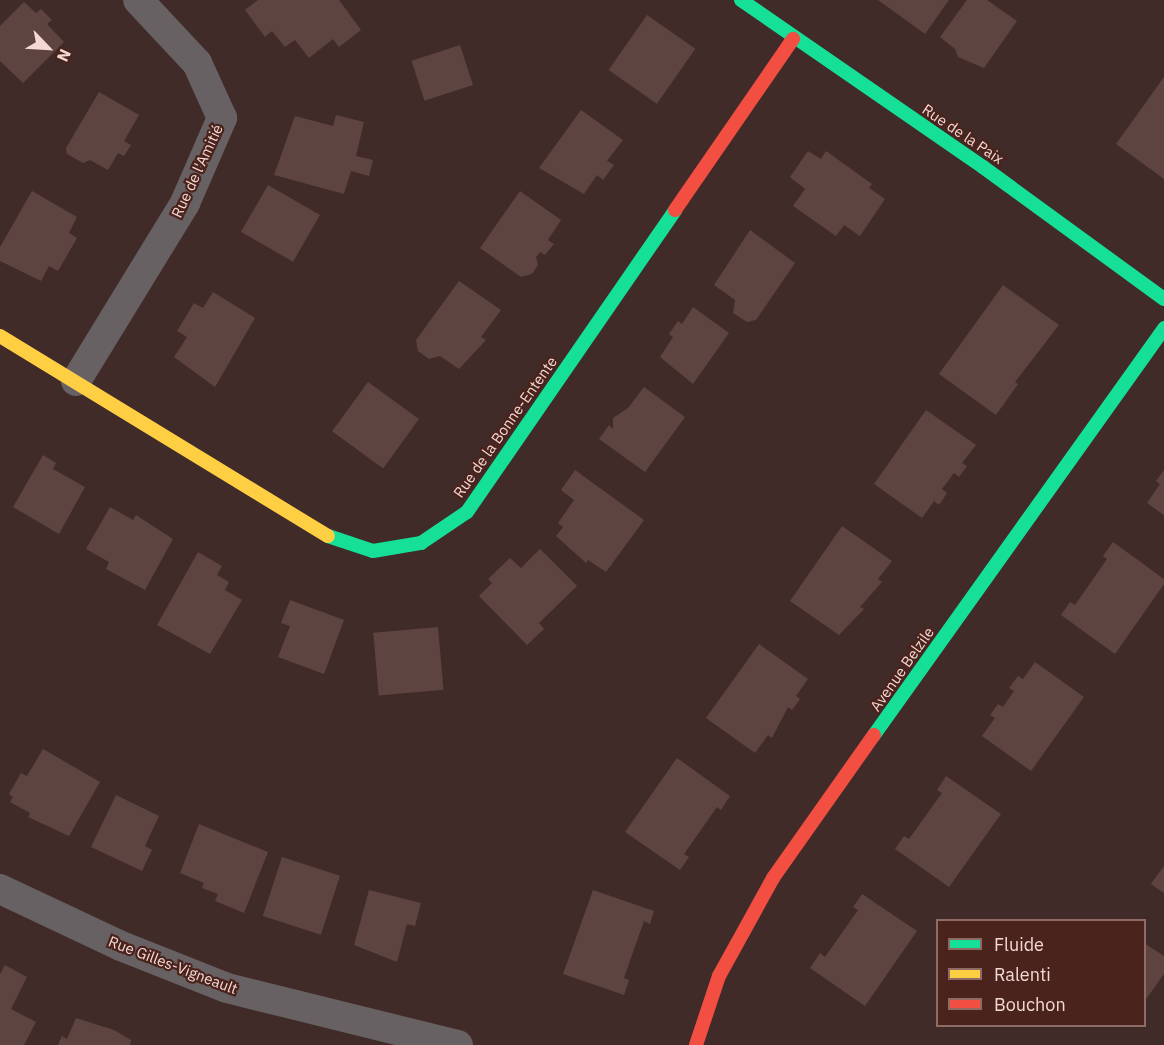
<!DOCTYPE html>
<meta charset="utf-8">
<style>
body{margin:0}
#map{position:relative;width:1164px;height:1045px;overflow:hidden;background:#402b28;font-family:"IBM Plex Sans",sans-serif}
div>[style]{position:absolute}
.building>*{inset:0;background:#5d4440;transform-origin:0 0}
.street>*{height:30px;margin:-15px;padding:0 15px;transform-origin:15px;border-radius:15px;background:#686164}
.fast>*{height:14px;margin:-7px;padding:0 7px;transform-origin:7px;border-radius:7px;background:#16e098}
.slow>*{height:14px;margin:-7px;padding:0 7px;transform-origin:7px;border-radius:7px;background:#ffcf43}
.jam>*{height:14px;margin:-7px;padding:0 7px;transform-origin:7px;border-radius:7px;background:#f24e42}
span{translate:-50% -50%;white-space:nowrap;text-align:center;line-height:1.15;-webkit-text-stroke:4.5px #4b231d;paint-order:stroke}
.street-label{font-size:15px;color:#f4d8d4}
.legend{position:absolute;left:936px;top:919px;width:210px;height:108px;box-sizing:border-box;background:#4b231d;border:2px solid #8f6b66;margin:0;padding:8px 10px;list-style:none;font-size:18px;color:#f4d8d4}
.legend li{display:flex;align-items:center;gap:12px;height:30px}
.legend b{width:30px;border:2px solid #8f6b66}
.north{position:absolute;left:18px;top:18px;width:60px;height:60px;-webkit-text-stroke:4px #4b231d;paint-order:stroke;rotate:115deg;font-size:16px;font-weight:700;line-height:24px;text-align:center;color:#f4d8d4}
.north::after{content:'';display:block;margin:auto;width:21px;height:27px;background:#f4d8d4;clip-path:polygon(50% 0,100% 100%,50% 72%,0 100%)}
</style>
<div id="map">
<div class="building">
<div style="clip-path:polygon(258px 0,339px 0,361px 30px,339px 47px,333px 39px,309px 58px,295px 40px,285px 47px,272px 31px,265px 37px,245px 10px)"></div>
<div style="clip-path:polygon(878px 0,949px 0,925px 34px)"></div>
<div style="clip-path:polygon(967px 0,987px 0,1017px 21px,984px 68px,958px 57px,955px 49px,940px 37px)"></div>
<div style="clip-path:polygon(24px 2px,36px 13px,41px 9px,52px 20px,47px 24px,64px 42px,23px 83px,0 61px,0 26px)"></div>
<div style="left:647px;top:15px;width:59px;height:67px;rotate:35deg"></div>
<div style="left:460px;top:45px;width:42px;height:51px;rotate:72deg"></div>
<div style="clip-path:polygon(1164px 77px,1164px 179px,1116px 144px)"></div>
<div style="clip-path:polygon(99px 92px,139px 115px,124px 141px,131px 145px,124px 156px,118px 153px,108px 170px,90px 160px,83px 163px,67px 154px,66px 148px)"></div>
<div style="clip-path:polygon(581px 110px,623px 140px,607px 161px,614px 165px,603px 180px,597px 175px,584px 194px,539px 168px)"></div>
<div style="clip-path:polygon(336px 115px,364px 122px,356px 156px,373px 160px,369px 176px,351px 171px,344px 194px,274px 175px,295px 116px,333px 126px)"></div>
<div style="clip-path:polygon(808px 151px,821px 159px,826px 151px,872px 184px,869px 188px,885px 199px,860px 236px,844px 225px,836px 236px,793px 206px,805px 189px,790px 177px)"></div>
<div style="left:268px;top:185px;width:60px;height:54px;rotate:30deg"></div>
<div style="clip-path:polygon(32px 191px,77px 217px,69px 233px,77px 238px,58px 271px,49px 266px,41px 281px,0 261px,0 247px)"></div>
<div style="clip-path:polygon(520px 191px,561px 220px,548px 240px,554px 244px,545px 255px,540px 252px,536px 257px,538px 265px,532px 274px,521px 277px,480px 248px)"></div>
<div style="clip-path:polygon(750px 230px,795px 263px,756px 320px,747px 322px,733px 313px,735px 300px,714px 285px)"></div>
<div style="clip-path:polygon(459px 281px,501px 310px,481px 337px,486px 340px,459px 369px,440px 356px,429px 359px,418px 351px,416px 340px)"></div>
<div style="clip-path:polygon(1003px 285px,1059px 325px,1015px 382px,1018px 384px,996px 415px,939px 374px)"></div>
<div style="clip-path:polygon(213px 292px,255px 318px,215px 387px,174px 357px,187px 337px,177px 331px,194px 303px,203px 308px)"></div>
<div style="clip-path:polygon(693px 307px,729px 333px,693px 384px,660px 357px,673px 337px,669px 334px,678px 321px,682px 324px)"></div>
<div style="left:368px;top:382px;width:63px;height:61px;rotate:36deg"></div>
<div style="clip-path:polygon(644px 387px,685px 417px,645px 472px,599px 439px,609px 425px,613px 429px,613px 418px,628px 408px)"></div>
<div style="clip-path:polygon(926px 410px,976px 445px,962px 463px,967px 466px,959px 477px,954px 473px,942px 489px,947px 493px,939px 505px,934px 501px,922px 518px,874px 484px)"></div>
<div style="clip-path:polygon(43px 455px,56px 463px,53px 469px,85px 487px,59px 534px,13px 507px)"></div>
<div style="clip-path:polygon(575px 470px,644px 520px,606px 572px,588px 560px,586px 563px,556px 536px,563px 527px,558px 523px,574px 500px,561px 490px)"></div>
<div style="clip-path:polygon(1164px 470px,1164px 515px,1147px 503px,1160px 484px,1156px 481px)"></div>
<div style="clip-path:polygon(110px 507px,133px 520px,136px 515px,173px 539px,145px 590px,106px 569px,109px 562px,86px 549px)"></div>
<div style="clip-path:polygon(842px 526px,892px 561px,878px 579px,882px 582px,860px 607px,864px 609px,839px 635px,790px 601px)"></div>
<div style="clip-path:polygon(1113px 542px,1164px 579px,1164px 584px,1115px 654px,1061px 615px,1070px 602px,1075px 605px,1107px 559px,1103px 556px)"></div>
<div style="clip-path:polygon(540px 549px,577px 586px,539px 623px,544px 629px,527px 645px,479px 596px,492px 583px,488px 579px,510px 558px,521px 568px)"></div>
<div style="clip-path:polygon(198px 552px,222px 566px,217px 575px,229px 582px,225px 590px,242px 600px,210px 654px,157px 625px)"></div>
<div style="clip-path:polygon(290px 600px,344px 620px,324px 674px,278px 657px,290px 626px,281px 623px)"></div>
<div style="left:438px;top:627px;width:63px;height:65px;rotate:85deg"></div>
<div style="clip-path:polygon(759px 644px,808px 679px,796px 696px,800px 699px,792px 710px,788px 707px,772px 738px,768px 735px,755px 753px,706px 718px)"></div>
<div style="clip-path:polygon(1035px 662px,1084px 697px,1031px 771px,982px 736px,995px 718px,990px 715px,998px 704px,1003px 707px,1014px 691px,1009px 688px,1018px 676px,1023px 679px)"></div>
<div style="clip-path:polygon(43px 749px,100px 782px,69px 836px,28px 817px,30px 813px,10px 802px,13px 797px,9px 794px,21px 773px,27px 776px)"></div>
<div style="clip-path:polygon(677px 758px,730px 796px,721px 810px,717px 807px,684px 854px,689px 857px,680px 870px,625px 832px)"></div>
<div style="clip-path:polygon(946px 776px,1001px 814px,949px 887px,895px 849px,904px 836px,909px 839px,942px 793px,937px 790px)"></div>
<div style="clip-path:polygon(116px 795px,159px 816px,145px 846px,152px 850px,142px 871px,91px 847px)"></div>
<div style="clip-path:polygon(199px 824px,268px 852px,244px 913px,215px 901px,218px 894px,202px 888px,204px 883px,180px 873px)"></div>
<div style="left:282px;top:857px;width:61px;height:62px;rotate:18deg"></div>
<div style="clip-path:polygon(1164px 866px,1164px 893px,1151px 884px)"></div>
<div style="clip-path:polygon(369px 890px,421px 903px,415px 926px,407px 924px,397px 962px,354px 945px)"></div>
<div style="clip-path:polygon(593px 890px,654px 911px,650px 924px,644px 921px,624px 978px,629px 980px,624px 995px,563px 974px)"></div>
<div style="clip-path:polygon(862px 894px,917px 931px,865px 1006px,810px 968px,820px 953px,825px 957px,858px 910px,853px 907px)"></div>
<div style="clip-path:polygon(1144px 943px,1164px 956px,1164px 974px,1144px 1002px)"></div>
<div style="clip-path:polygon(5px 965px,27px 977px,11px 1009px,36px 1022px,24px 1045px,0 1045px,0 974px)"></div>
<div style="clip-path:polygon(76px 1018px,114px 1030px,131px 1040px,130px 1045px,58px 1045px,62px 1036px,67px 1039px)"></div>
</div>
<div class="street">
<div style="left:76px;top:381px;width:209px;rotate:-58.5deg"></div>
<div style="left:185px;top:203px;width:93px;rotate:-66.5deg"></div>
<div style="left:222px;top:118px;width:60px;rotate:-114.4deg"></div>
<div style="left:197px;top:63px;width:86px;rotate:-133.1deg"></div>
<div style="left:0;top:889px;width:134px;rotate:25.2deg"></div>
<div style="left:121px;top:946px;width:114px;rotate:21.6deg"></div>
<div style="left:227px;top:988px;width:238px;rotate:13.9deg"></div>
</div>
<div class="fast">
<div style="left:741px;top:0;width:294px;rotate:34.6deg"></div>
<div style="left:983px;top:167px;width:224px;rotate:36.1deg"></div>
<div style="left:328px;top:536px;width:47px;rotate:18.4deg"></div>
<div style="left:373px;top:551px;width:49px;rotate:-9.5deg"></div>
<div style="left:421px;top:543px;width:55px;rotate:-34deg"></div>
<div style="left:467px;top:512px;width:367px;rotate:-55.4deg"></div>
<div style="left:874px;top:735px;width:500px;rotate:-54.5deg"></div>
</div>
<div class="slow">
<div style="left:0;top:336px;width:384px;rotate:31.4deg"></div>
</div>
<div class="jam">
<div style="left:675px;top:210px;width:208px;rotate:-55.4deg"></div>
<div style="left:696px;top:1045px;width:73px;rotate:-71.6deg"></div>
<div style="left:719px;top:976px;width:112px;rotate:-61.1deg"></div>
<div style="left:773px;top:878px;width:175px;rotate:-54.8deg"></div>
</div>
<div class="street-label">
<span style="left:963px;top:134px;rotate:34deg">Rue de la Paix</span>
<span style="left:197px;top:171px;rotate:-65deg">Rue de l'Amitié</span>
<span style="left:505px;top:427px;rotate:-55deg">Rue de la Bonne-Entente</span>
<span style="left:902px;top:669px;rotate:-55deg">Avenue Belzile</span>
<span style="left:173px;top:965px;rotate:21deg">Rue Gilles-Vigneault</span>
</div>
<ul class="legend">
<li><b style="height:8px;background:#16e098"></b>Fluide</li>
<li><b style="height:8px;background:#ffcf43"></b>Ralenti</li>
<li><b style="height:8px;background:#f24e42"></b>Bouchon</li>
</ul>
<div class="north">N</div>
</div>
